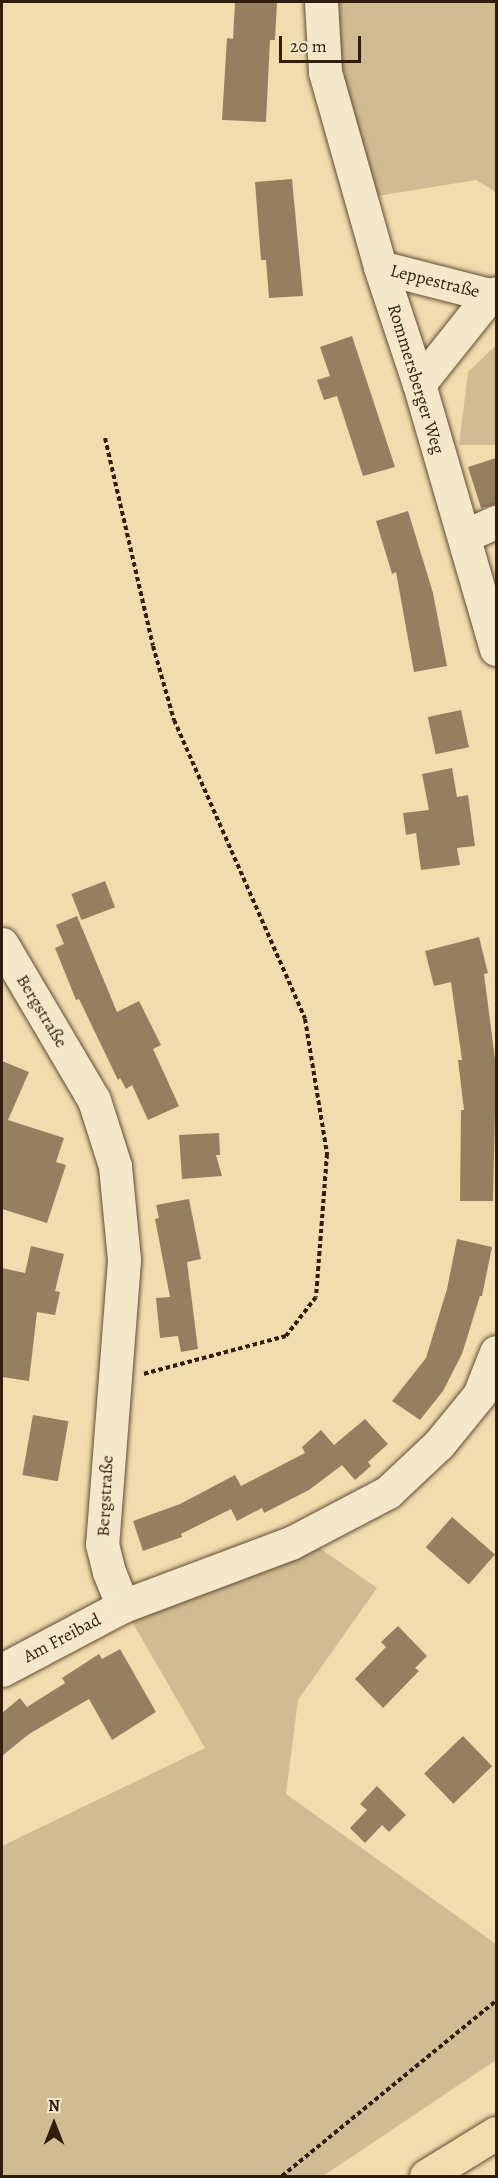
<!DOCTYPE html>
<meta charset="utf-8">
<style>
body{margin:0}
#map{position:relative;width:498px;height:2178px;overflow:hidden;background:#f0dcad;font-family:Alegreya,serif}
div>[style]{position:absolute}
.green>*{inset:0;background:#d0bc92}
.building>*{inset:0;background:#948060;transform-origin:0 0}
.path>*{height:4px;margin-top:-2px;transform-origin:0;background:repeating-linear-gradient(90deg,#311d0d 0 4.5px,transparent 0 7.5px)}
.roads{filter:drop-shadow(0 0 2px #614d35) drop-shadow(0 0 2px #614d35)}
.minor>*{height:33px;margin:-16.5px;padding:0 16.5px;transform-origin:16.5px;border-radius:16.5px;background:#f5e8ca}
.major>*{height:33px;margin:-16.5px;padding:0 16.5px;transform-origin:16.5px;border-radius:16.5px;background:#f0dcad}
span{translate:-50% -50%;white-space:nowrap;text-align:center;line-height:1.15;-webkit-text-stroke:5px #f5e8ca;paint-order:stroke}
.street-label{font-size:18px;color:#311d0d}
.frame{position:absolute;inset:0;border:3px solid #311d0d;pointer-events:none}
.north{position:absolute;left:24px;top:2094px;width:60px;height:60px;-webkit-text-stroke:4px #f5e8ca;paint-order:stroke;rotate:0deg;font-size:16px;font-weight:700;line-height:24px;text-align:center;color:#311d0d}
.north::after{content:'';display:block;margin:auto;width:21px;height:27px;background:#311d0d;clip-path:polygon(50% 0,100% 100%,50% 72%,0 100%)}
.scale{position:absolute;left:279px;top:36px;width:82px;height:27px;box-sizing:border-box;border:3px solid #311d0d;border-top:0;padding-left:8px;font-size:18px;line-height:21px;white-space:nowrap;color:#311d0d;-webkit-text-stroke:4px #f5e8ca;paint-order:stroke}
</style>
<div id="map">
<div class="green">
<div style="clip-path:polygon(330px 2px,496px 2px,496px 192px,476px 180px,365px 198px,330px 67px)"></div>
<div style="clip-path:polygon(496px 345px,496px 445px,459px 445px,468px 372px)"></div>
<div style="clip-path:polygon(304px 1537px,377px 1588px,298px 1700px,286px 1794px,496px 1944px,496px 2060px,323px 2176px,2px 2176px,2px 1846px,205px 1748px,123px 1606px)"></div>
</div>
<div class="building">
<div style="clip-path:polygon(235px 2px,277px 2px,275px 40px,270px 40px,266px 122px,222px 120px,227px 38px,233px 39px)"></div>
<div style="clip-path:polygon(292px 179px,303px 296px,269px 298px,266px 260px,261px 260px,255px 182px)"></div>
<div style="clip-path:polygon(352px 336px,395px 467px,363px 476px,337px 396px,324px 400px,317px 380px,330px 376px,320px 347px)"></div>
<div style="clip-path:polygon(496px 458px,496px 504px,481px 508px,468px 467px)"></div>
<div style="clip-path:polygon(408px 511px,433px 593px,447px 666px,414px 672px,396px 572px,392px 574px,376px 521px)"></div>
<div style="left:461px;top:710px;width:38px;height:34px;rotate:78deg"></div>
<div style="clip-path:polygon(452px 768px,457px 797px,468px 795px,475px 846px,457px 848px,460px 865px,421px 870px,416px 833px,406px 835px,403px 813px,429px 810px,422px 774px)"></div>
<div style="left:105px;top:881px;width:28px;height:36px;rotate:69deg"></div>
<div style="clip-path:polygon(77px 916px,117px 1012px,139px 1001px,161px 1045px,153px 1049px,179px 1106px,148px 1120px,132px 1085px,126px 1089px,120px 1078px,118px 1080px,79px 999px,76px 1000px,55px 948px,64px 944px,56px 925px)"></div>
<div style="clip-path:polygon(479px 937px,488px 973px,484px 974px,496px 1067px,493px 1201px,460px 1201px,461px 1110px,464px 1110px,458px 1060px,462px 1060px,451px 982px,434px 986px,425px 951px)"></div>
<div style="clip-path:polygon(2px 1061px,29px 1072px,8px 1120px,64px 1138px,56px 1162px,66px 1165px,47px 1223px,2px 1209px)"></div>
<div style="clip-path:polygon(219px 1133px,220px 1155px,216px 1155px,222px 1176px,182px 1179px,179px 1135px)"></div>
<div style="clip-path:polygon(189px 1199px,201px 1259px,187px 1262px,198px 1349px,181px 1352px,178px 1336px,160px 1338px,156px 1298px,170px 1297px,155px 1219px,159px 1218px,156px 1205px)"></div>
<div style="clip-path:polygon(457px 1239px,492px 1247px,482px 1296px,480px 1296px,462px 1354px,443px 1391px,420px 1420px,392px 1401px,426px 1358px,447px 1289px)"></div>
<div style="clip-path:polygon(31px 1246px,64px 1254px,55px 1291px,60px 1292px,55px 1315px,37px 1312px,29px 1381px,2px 1377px,2px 1268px,25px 1273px)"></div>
<div style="left:33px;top:1415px;width:36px;height:61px;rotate:10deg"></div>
<div style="clip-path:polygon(365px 1419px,388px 1444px,368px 1462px,371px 1466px,355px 1480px,342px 1465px,309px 1490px,264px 1513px,262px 1508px,237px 1521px,231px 1509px,181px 1534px,182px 1537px,143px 1551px,133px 1521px,180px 1504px,235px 1475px,241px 1486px,305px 1453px,302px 1447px,321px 1430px,334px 1445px)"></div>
<div style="left:452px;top:1517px;width:57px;height:40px;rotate:41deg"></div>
<div style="clip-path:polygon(398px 1626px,427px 1656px,415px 1668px,419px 1671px,383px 1708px,355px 1679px,386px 1647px,381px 1642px)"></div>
<div style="clip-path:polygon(120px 1649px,156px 1712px,112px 1740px,89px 1699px,29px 1734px,2px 1756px,2px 1713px,20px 1698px,27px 1707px,65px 1683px,62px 1678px,99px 1654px,102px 1659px)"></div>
<div style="left:463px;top:1736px;width:42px;height:54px;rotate:46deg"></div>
<div style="clip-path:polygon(377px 1786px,406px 1815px,389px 1832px,382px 1825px,365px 1843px,350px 1828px,367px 1810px,360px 1804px)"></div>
</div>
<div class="path">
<div style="left:105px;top:438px;width:213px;rotate:77deg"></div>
<div style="left:153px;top:646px;width:77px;rotate:74.2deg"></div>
<div style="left:174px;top:720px;width:326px;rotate:66.3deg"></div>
<div style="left:305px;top:1019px;width:137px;rotate:80.7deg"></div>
<div style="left:327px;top:1154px;width:143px;rotate:94.4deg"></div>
<div style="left:316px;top:1297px;width:49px;rotate:127.6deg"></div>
<div style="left:286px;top:1336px;width:148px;rotate:165.1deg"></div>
<div style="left:282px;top:2176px;width:276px;rotate:-39.3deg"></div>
</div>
<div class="roads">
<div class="minor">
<div style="left:321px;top:2px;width:70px;rotate:86.7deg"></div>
<div style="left:325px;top:72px;width:203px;rotate:74.2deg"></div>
<div style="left:380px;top:267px;width:123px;rotate:71.6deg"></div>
<div style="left:419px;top:384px;width:276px;rotate:73.8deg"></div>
<div style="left:380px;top:267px;width:114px;rotate:14.3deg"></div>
<div style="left:490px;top:295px;width:6px;rotate:-18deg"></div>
<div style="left:419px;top:384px;width:114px;rotate:-51.4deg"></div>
<div style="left:464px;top:536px;width:35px;rotate:-24deg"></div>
<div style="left:2px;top:944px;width:181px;rotate:59.5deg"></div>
<div style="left:94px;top:1100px;width:69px;rotate:72.3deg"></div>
<div style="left:115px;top:1166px;width:94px;rotate:84.5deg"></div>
<div style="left:124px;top:1260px;width:285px;rotate:94.4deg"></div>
<div style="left:102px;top:1544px;width:29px;rotate:76deg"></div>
<div style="left:109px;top:1572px;width:37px;rotate:68deg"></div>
<div style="left:2px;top:1670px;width:137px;rotate:-27.9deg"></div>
<div style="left:123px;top:1606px;width:179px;rotate:-20.6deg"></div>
<div style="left:291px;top:1543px;width:110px;rotate:-27.7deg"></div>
<div style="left:388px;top:1492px;width:70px;rotate:-43.3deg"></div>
<div style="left:439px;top:1444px;width:63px;rotate:-50.8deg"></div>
<div style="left:479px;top:1395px;width:46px;rotate:-68.4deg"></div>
</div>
<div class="major">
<div style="left:426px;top:2176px;width:82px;rotate:-31.6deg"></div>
</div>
</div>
<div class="street-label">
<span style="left:435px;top:281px;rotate:14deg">Leppestraße</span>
<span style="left:416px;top:379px;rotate:73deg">Rommersberger Weg</span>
<span style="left:42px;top:1011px;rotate:59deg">Bergstraße</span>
<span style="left:105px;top:1496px;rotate:-87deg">Bergstraße</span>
<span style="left:62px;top:1638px;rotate:-28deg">Am Freibad</span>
</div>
<div class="frame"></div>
<div class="north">N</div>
<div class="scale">20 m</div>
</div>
